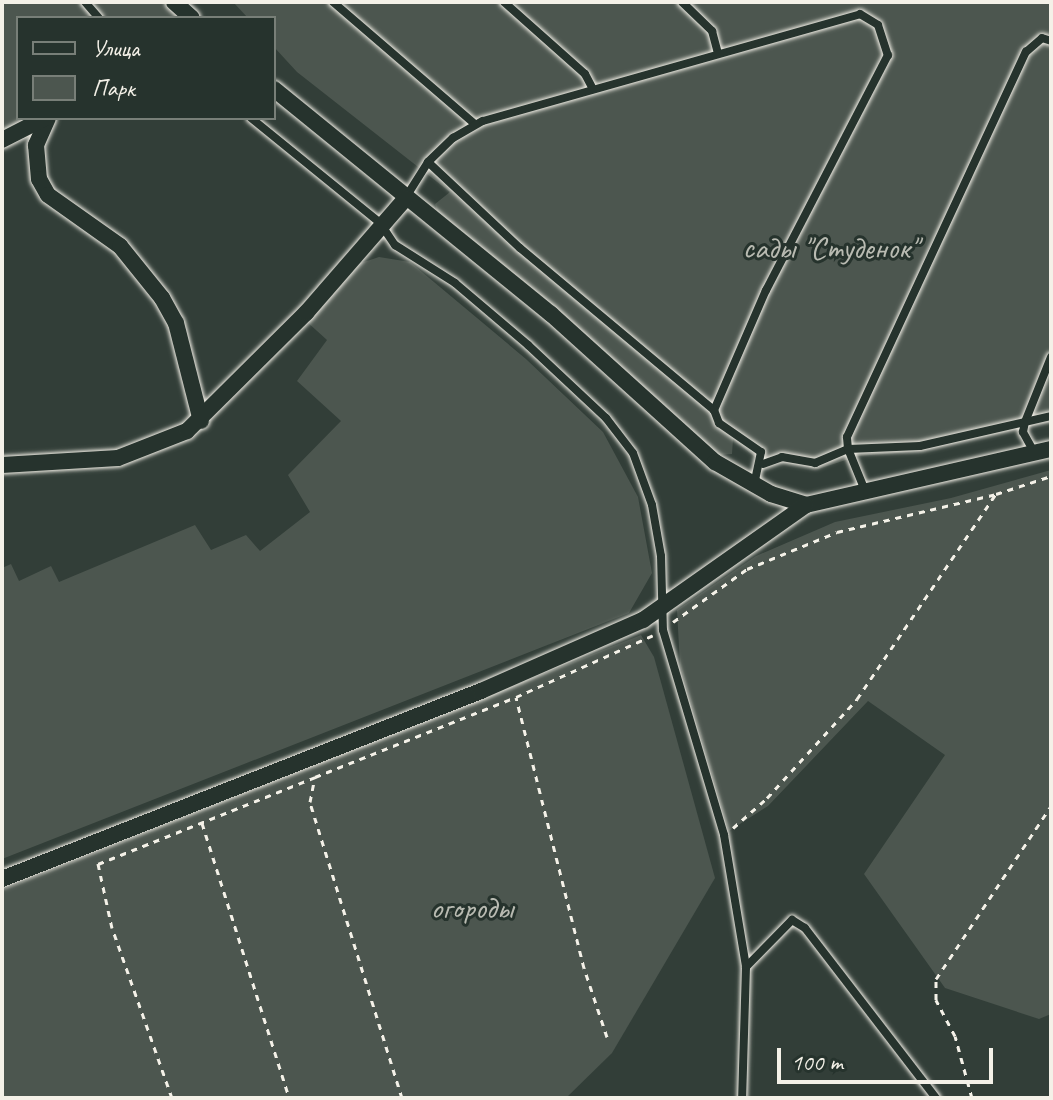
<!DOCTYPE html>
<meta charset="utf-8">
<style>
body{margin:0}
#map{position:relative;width:1053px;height:1100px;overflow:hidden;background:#323e38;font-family:Caveat,sans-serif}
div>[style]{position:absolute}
.green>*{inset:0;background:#4c564f}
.path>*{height:3px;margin-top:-1.5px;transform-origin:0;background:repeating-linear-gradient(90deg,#f4f1e8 0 6px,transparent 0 12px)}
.roads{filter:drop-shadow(0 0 2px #f4f1e8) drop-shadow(0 0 2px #f4f1e8)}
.lane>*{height:8px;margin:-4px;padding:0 4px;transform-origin:4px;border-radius:4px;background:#26332d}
.street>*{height:16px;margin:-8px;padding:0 8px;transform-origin:8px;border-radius:8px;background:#26332d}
span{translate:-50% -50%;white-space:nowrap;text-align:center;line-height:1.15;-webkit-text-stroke:6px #26332d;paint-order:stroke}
.park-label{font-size:32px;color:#b9bbb2}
.frame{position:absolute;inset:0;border:4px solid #f4f1e8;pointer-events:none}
.legend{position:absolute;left:16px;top:16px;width:260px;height:104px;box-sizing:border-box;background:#26332d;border:2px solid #787f78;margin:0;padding:10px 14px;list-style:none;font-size:24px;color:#f4f1e8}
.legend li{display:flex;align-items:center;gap:16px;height:40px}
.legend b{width:40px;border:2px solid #787f78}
.scale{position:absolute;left:777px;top:1048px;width:216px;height:36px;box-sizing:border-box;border:4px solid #f4f1e8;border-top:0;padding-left:10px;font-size:24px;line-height:28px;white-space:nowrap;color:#f4f1e8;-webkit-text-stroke:6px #26332d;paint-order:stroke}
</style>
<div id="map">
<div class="green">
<div style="clip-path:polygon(2px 2px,163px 2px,179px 18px,18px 18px,18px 118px,31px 118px,2px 132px)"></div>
<div style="clip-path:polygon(233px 2px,1051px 2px,1051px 422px,920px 451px,858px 456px,818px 469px,755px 457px,733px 439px,732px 454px,719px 455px,438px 214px,435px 204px,450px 192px,297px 72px,274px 47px,274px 18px,248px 18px)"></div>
<div style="clip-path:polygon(379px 257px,410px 262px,526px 359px,603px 432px,638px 497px,652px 573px,629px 613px,2px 859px,2px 568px,11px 564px,19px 581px,51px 566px,59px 582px,195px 525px,211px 550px,246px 535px,260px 551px,310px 512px,288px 475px,341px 421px,297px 381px,327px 340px,306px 321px,355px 265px)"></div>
<div style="clip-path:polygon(1051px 470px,1051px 1014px,1039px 1019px,945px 988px,864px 874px,945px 755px,868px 701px,768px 806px,729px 831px,680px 665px,677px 610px,756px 556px,835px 522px,951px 498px)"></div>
<div style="clip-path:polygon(641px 635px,654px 657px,715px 878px,612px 1053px,566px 1098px,2px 1098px,2px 890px)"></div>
</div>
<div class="path">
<div style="left:673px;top:622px;width:91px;rotate:-35.6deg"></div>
<div style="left:747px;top:569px;width:97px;rotate:-22.3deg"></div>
<div style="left:837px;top:532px;width:163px;rotate:-13.4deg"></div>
<div style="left:202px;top:823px;width:288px;rotate:72.4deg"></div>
<div style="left:733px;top:828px;width:45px;rotate:-41.4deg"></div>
<div style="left:767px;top:798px;width:134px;rotate:-47.7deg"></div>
<div style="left:857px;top:699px;width:248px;rotate:-55.9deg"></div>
<div style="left:996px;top:494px;width:58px;rotate:-18.1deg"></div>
<div style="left:607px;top:1037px;width:73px;rotate:-108.4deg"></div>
<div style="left:584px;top:968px;width:279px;rotate:-104.1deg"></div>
<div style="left:516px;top:697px;width:150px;rotate:-24.3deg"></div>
<div style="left:172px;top:1098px;width:180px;rotate:-109.4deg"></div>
<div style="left:112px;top:928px;width:66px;rotate:-102.3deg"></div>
<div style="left:98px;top:864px;width:234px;rotate:-21.8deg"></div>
<div style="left:402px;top:1098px;width:310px;rotate:-107.3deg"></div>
<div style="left:310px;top:802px;width:25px;rotate:-79deg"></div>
<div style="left:315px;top:777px;width:216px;rotate:-21.7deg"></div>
<div style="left:972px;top:1098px;width:64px;rotate:-105.3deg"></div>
<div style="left:955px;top:1036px;width:41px;rotate:-117.8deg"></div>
<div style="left:936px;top:1000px;width:21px;rotate:-90deg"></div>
<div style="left:936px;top:979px;width:208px;rotate:-56.4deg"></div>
</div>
<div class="roads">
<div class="lane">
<div style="left:85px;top:2px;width:21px;rotate:49deg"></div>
<div style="left:333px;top:2px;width:187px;rotate:40.7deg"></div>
<div style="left:504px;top:2px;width:108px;rotate:41.6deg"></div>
<div style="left:585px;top:74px;width:17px;rotate:62deg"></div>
<div style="left:682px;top:2px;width:42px;rotate:44deg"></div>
<div style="left:712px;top:31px;width:23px;rotate:75deg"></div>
<div style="left:251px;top:118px;width:166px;rotate:39.1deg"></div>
<div style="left:380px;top:223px;width:27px;rotate:56deg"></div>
<div style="left:395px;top:245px;width:71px;rotate:32.3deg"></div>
<div style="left:455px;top:283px;width:96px;rotate:40.3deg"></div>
<div style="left:528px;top:345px;width:107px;rotate:43.1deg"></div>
<div style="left:606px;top:418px;width:44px;rotate:52.4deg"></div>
<div style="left:633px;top:453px;width:55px;rotate:69.9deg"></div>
<div style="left:652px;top:505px;width:52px;rotate:80deg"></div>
<div style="left:661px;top:556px;width:74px;rotate:88.5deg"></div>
<div style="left:663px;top:630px;width:214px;rotate:73.4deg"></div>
<div style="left:724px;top:835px;width:134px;rotate:80.5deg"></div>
<div style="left:746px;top:967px;width:131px;rotate:91.7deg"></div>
<div style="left:428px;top:162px;width:126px;rotate:43.1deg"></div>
<div style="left:520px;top:248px;width:253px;rotate:39.9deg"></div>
<div style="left:406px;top:197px;width:41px;rotate:-57.8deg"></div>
<div style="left:428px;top:162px;width:35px;rotate:-44deg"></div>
<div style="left:453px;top:138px;width:34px;rotate:-30deg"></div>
<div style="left:483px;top:121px;width:392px;rotate:-15.8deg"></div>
<div style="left:860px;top:14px;width:21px;rotate:31deg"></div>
<div style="left:878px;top:25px;width:32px;rotate:72deg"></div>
<div style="left:888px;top:55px;width:265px;rotate:117.4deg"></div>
<div style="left:766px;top:290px;width:131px;rotate:113.4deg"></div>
<div style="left:714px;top:410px;width:14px;rotate:69deg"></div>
<div style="left:719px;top:423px;width:51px;rotate:34.6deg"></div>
<div style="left:761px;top:452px;width:33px;rotate:102deg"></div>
<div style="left:1034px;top:452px;width:23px;rotate:-119deg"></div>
<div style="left:1023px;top:432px;width:10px;rotate:-79deg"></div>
<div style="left:1025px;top:422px;width:70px;rotate:-68.2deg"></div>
<div style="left:763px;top:464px;width:20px;rotate:-20deg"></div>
<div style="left:782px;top:457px;width:34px;rotate:10deg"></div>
<div style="left:815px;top:463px;width:36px;rotate:-23deg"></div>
<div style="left:848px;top:449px;width:12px;rotate:-95deg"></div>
<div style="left:847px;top:437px;width:425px;rotate:-65.1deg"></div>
<div style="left:1026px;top:52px;width:21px;rotate:-41deg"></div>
<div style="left:1042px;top:38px;width:9px;rotate:18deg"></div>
<div style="left:866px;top:493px;width:48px;rotate:-112.2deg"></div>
<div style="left:848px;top:449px;width:72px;rotate:-2.4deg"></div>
<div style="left:920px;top:446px;width:134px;rotate:-12.9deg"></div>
<div style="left:746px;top:967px;width:66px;rotate:-45.6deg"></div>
<div style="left:792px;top:920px;width:15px;rotate:32deg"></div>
<div style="left:805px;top:928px;width:215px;rotate:52.4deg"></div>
</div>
<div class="street">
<div style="left:174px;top:2px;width:24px;rotate:42deg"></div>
<div style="left:274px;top:89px;width:357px;rotate:39.1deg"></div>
<div style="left:551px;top:314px;width:221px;rotate:42.1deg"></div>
<div style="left:715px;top:462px;width:64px;rotate:29.7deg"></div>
<div style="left:771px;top:494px;width:37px;rotate:17deg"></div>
<div style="left:806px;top:505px;width:251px;rotate:-12.9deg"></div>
<div style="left:48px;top:118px;width:30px;rotate:114deg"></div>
<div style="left:36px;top:145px;width:34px;rotate:85deg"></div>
<div style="left:39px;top:179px;width:18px;rotate:61deg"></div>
<div style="left:48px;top:195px;width:88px;rotate:35.3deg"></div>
<div style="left:120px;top:246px;width:67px;rotate:51.1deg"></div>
<div style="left:162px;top:298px;width:29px;rotate:61deg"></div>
<div style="left:176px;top:323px;width:101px;rotate:75.7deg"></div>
<div style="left:2px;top:140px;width:48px;rotate:-27.1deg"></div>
<div style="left:2px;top:465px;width:116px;rotate:-3.5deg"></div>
<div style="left:118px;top:458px;width:74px;rotate:-21.4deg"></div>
<div style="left:187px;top:431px;width:168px;rotate:-44.8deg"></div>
<div style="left:306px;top:313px;width:152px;rotate:-49deg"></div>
<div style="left:2px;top:879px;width:515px;rotate:-21.43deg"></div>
<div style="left:481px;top:691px;width:177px;rotate:-23.7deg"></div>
<div style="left:643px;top:620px;width:199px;rotate:-35.2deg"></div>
</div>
</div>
<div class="park-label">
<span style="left:830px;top:248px">сады "Студенок"</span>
<span style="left:472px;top:908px">огороды</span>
</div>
<div class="frame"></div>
<ul class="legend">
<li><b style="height:10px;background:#26332d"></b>Улица</li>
<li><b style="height:22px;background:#4c564f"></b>Парк</li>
</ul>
<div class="scale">100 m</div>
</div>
